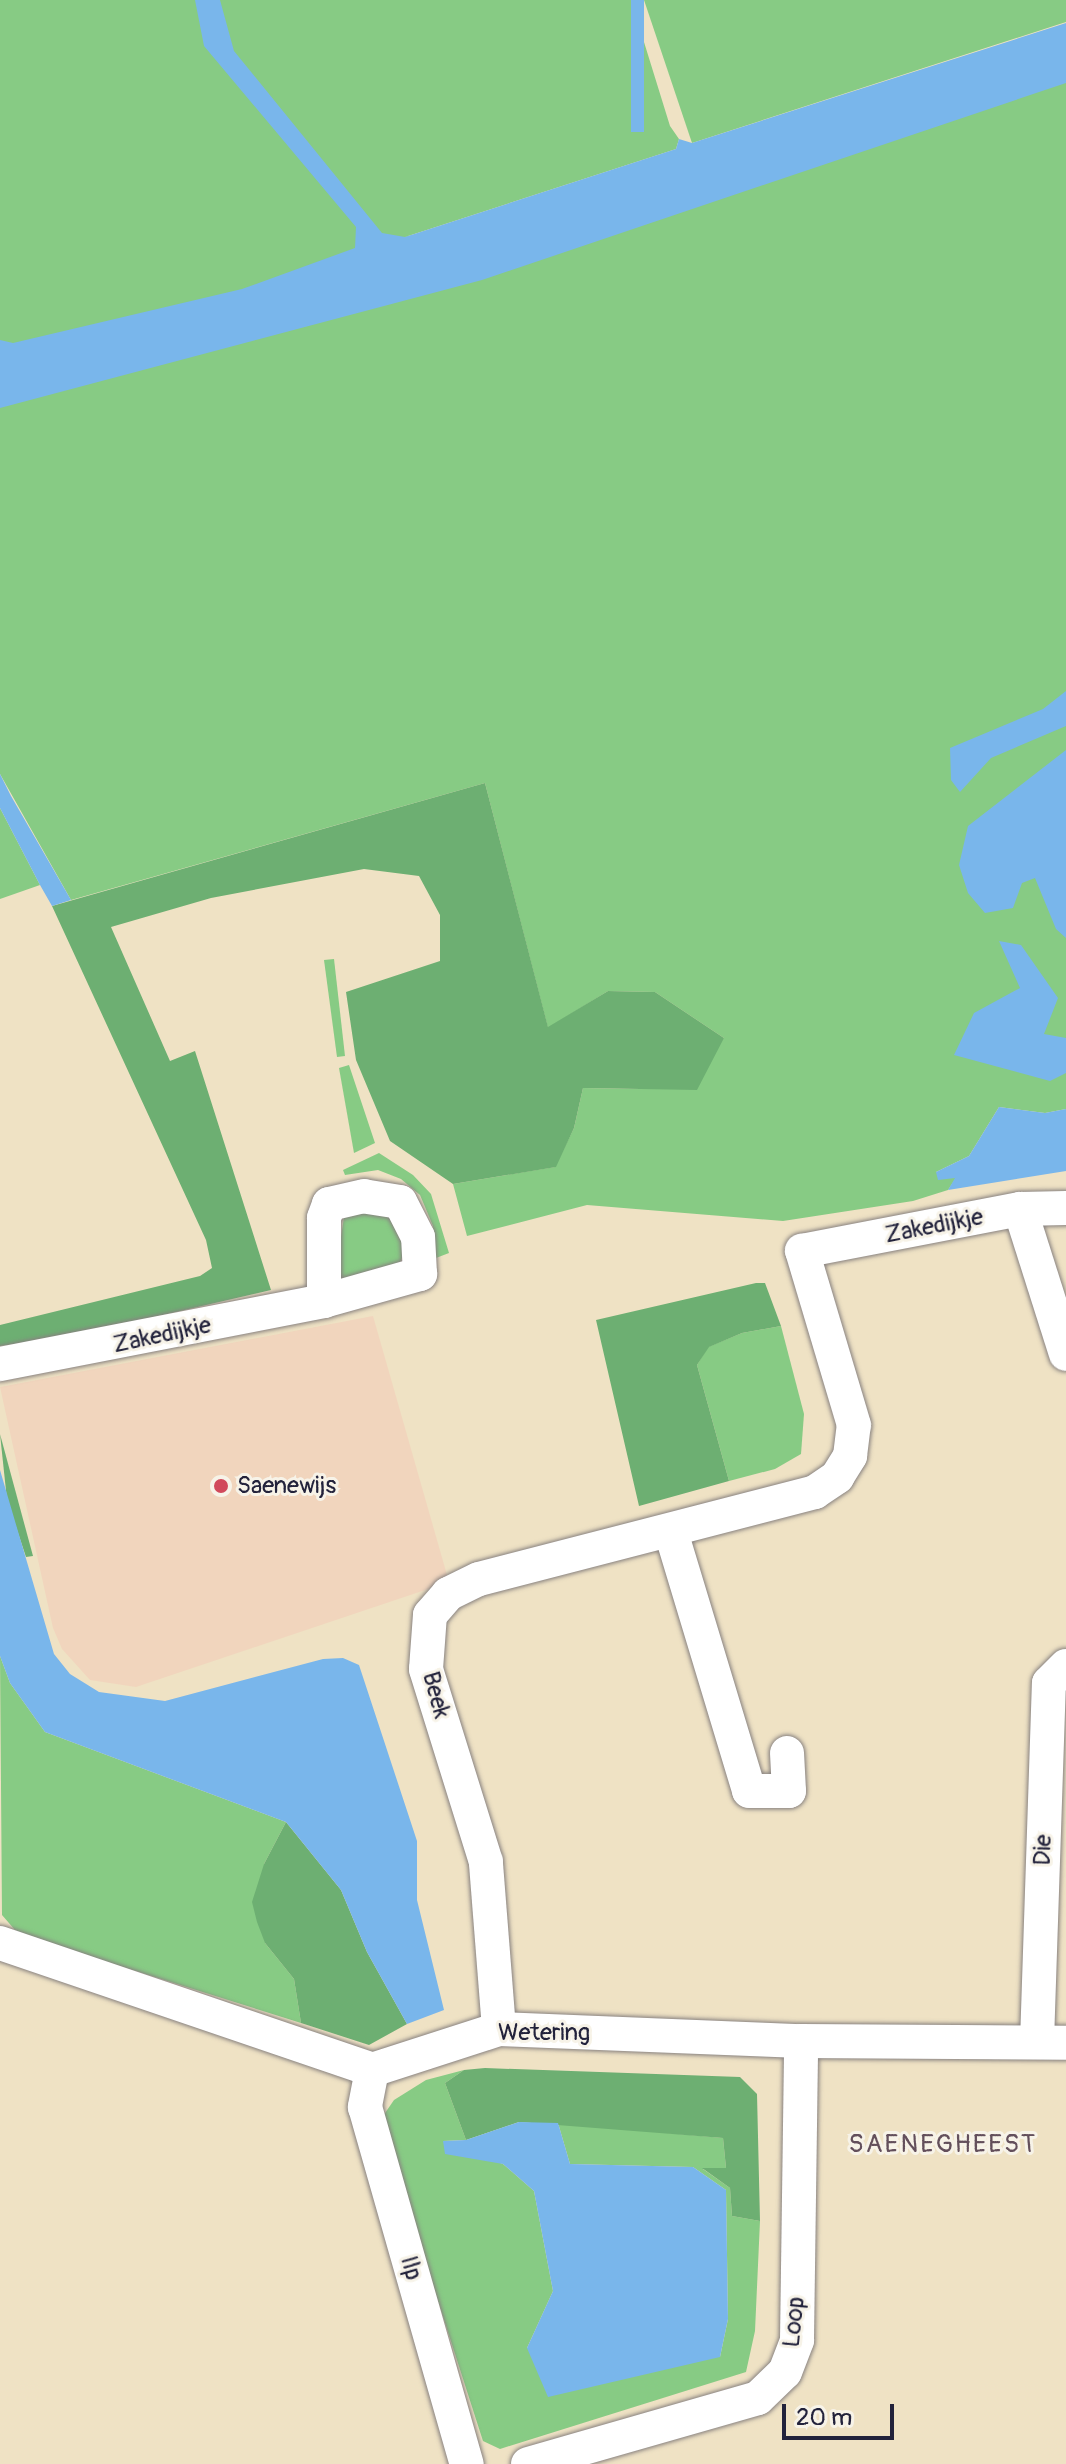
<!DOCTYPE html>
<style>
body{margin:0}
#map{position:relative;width:1066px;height:2464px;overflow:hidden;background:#efe2c4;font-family:Pangolin,sans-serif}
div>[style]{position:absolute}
.built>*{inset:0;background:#f1d5bd}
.green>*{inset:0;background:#87cb84}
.forest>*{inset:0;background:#6daf72}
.water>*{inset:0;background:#79b6eb;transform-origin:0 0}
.roads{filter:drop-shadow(0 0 2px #888280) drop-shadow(0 0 2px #888280)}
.street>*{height:34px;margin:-17px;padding:0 17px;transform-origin:17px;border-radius:17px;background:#fff}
.dots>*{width:22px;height:22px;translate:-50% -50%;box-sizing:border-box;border:4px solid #f7f3e8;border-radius:50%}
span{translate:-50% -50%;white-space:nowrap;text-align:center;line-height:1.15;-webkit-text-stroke:6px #f7f3e8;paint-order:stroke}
.street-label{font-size:24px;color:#22223b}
.poi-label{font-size:24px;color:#22223b}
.left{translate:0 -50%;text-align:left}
.neighbourhood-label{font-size:26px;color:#634f5b;letter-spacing:2px}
.scale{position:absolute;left:782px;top:2404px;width:112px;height:36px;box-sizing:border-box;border:4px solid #22223b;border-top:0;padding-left:10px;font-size:24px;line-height:28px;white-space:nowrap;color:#22223b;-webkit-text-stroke:6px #f7f3e8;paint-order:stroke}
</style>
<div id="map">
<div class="built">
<div style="clip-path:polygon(373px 1316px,449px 1582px,136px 1687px,90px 1680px,62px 1649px,53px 1628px,0 1387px)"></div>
</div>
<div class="green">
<div style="clip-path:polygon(0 0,631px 0,670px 126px,679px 139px,676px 149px,405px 237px,1066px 79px,1066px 1109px,1045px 1113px,999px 1107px,969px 1156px,936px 1172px,956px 1178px,948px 1190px,913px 1201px,783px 1221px,587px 1205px,467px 1236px,453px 1184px,555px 1167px,574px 1128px,583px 1088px,638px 1089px,724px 1038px,655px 992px,608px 991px,548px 1028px,485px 783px,71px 900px,0 774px)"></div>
<div style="clip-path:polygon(644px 0,1066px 0,1066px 22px,692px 143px)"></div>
<div style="clip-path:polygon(0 808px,40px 885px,0 899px)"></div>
<div style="clip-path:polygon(334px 959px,345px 1056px,337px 1057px,324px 960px)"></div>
<div style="clip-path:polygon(349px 1065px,375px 1143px,354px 1153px,339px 1068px)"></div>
<div style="clip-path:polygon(379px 1153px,413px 1175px,431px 1194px,449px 1253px,436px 1258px,433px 1226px,420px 1195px,401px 1179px,378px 1170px,345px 1175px,343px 1170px)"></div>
<div style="clip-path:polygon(364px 1205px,395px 1212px,409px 1244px,399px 1264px,334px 1283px,344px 1217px)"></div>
<div style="clip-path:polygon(781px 1326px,804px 1414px,801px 1454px,775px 1469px,729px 1481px,697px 1365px,708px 1347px,742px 1333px)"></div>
<div style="clip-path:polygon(0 1656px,10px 1683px,45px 1732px,286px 1822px,264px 1864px,265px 1943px,294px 1979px,301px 2023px,40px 1941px,15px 1930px,2px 1915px)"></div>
<div style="clip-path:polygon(464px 2070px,445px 2083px,466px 2140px,443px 2141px,503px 2164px,534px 2191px,553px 2291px,527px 2348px,720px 2357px,728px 2319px,726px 2190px,693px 2167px,570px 2164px,558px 2123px,723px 2138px,726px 2168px,703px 2169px,730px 2188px,732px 2216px,760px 2221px,755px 2331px,746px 2372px,500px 2449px,483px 2441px,384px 2133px,383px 2116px,394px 2100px,426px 2080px)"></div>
</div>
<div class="forest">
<div style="clip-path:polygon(485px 783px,548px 1027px,608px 991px,655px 992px,724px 1038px,697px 1090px,583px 1088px,574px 1128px,556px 1167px,453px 1184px,390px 1141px,356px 1060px,346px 992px,440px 961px,440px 915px,419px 876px,364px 869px,211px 898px,111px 927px,170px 1061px,195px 1051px,271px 1290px,68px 1337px,0 1346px,0 1325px,200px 1276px,212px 1268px,206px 1240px,52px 906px)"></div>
<div style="clip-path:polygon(756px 1283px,765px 1283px,781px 1326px,742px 1333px,709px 1347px,697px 1365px,729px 1481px,639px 1506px,596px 1320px)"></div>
<div style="clip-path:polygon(0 1434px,33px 1556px,26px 1557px,7px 1500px)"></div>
<div style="clip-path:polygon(286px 1822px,341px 1890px,367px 1952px,407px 2024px,369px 2045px,301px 2023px,294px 1979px,265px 1943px,257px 1922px,252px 1902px,264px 1864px)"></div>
<div style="clip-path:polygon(485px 2068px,740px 2077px,757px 2094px,760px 2221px,732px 2216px,730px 2188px,702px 2168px,726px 2168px,723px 2138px,519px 2122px,466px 2140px,445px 2083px,464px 2070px)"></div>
</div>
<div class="water">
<div style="clip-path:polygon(195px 0,220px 0,234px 51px,382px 233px,405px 237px,676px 149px,679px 139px,692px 143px,1066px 23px,1066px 83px,482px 280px,0 408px,0 340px,13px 343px,242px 289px,355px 248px,356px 227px,204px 46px)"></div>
<div style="left:631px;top:0;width:13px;height:132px"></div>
<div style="clip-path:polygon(1066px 691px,1066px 726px,991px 758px,960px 792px,951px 780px,950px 748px,1043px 709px)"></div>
<div style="clip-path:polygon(1066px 750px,1066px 938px,1056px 929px,1035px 878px,1022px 883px,1013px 908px,985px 913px,968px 893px,959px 865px,968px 826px)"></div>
<div style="clip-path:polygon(0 774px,11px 796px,71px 900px,52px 906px,40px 885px,0 808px)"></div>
<div style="clip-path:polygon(999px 941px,1021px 945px,1058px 998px,1044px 1034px,1066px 1038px,1066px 1073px,1050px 1081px,954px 1055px,974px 1013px,1020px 988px)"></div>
<div style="clip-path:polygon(999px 1107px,1045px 1113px,1066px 1109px,1066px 1171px,948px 1190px,955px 1178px,938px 1180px,936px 1172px,969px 1156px)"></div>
<div style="clip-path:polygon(0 1470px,54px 1654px,70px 1674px,99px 1692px,165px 1701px,323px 1659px,343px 1658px,359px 1665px,417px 1841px,417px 1900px,444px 2010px,407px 2024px,367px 1952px,341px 1890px,286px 1822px,45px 1732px,10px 1683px,0 1656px)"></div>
<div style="clip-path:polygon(519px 2122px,558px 2123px,570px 2164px,693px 2167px,726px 2190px,728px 2319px,720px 2357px,548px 2397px,527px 2348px,553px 2291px,534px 2191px,503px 2164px,445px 2154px,443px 2141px,466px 2140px)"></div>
</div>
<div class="roads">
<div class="street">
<div style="left:1020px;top:1209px;width:152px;rotate:72.4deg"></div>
<div style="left:0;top:1364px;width:330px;rotate:-11deg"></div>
<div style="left:324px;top:1301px;width:100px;rotate:-15.7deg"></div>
<div style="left:420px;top:1274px;width:37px;rotate:-93deg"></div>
<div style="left:418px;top:1237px;width:39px;rotate:-117deg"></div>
<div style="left:400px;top:1202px;width:36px;rotate:-171deg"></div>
<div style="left:364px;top:1196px;width:36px;rotate:167deg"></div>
<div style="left:329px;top:1204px;width:15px;rotate:110deg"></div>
<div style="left:324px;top:1218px;width:83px;rotate:90deg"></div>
<div style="left:671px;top:1532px;width:270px;rotate:73.2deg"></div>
<div style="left:749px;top:1791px;width:40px"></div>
<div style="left:789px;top:1791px;width:38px;rotate:-93deg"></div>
<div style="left:0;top:1943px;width:393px;rotate:18.8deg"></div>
<div style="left:372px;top:2070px;width:133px;rotate:-17.9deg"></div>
<div style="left:499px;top:2029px;width:302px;rotate:2.3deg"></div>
<div style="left:801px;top:2041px;width:265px;rotate:0.4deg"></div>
<div style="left:499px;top:2029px;width:168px;rotate:-94.5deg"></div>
<div style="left:486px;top:1862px;width:202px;rotate:-107.3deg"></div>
<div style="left:426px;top:1669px;width:54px;rotate:-85.8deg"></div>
<div style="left:430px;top:1615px;width:28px;rotate:-49deg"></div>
<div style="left:448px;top:1594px;width:34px;rotate:-26deg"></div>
<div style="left:479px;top:1579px;width:347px;rotate:-14.5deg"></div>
<div style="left:815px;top:1492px;width:27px;rotate:-34deg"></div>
<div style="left:837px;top:1477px;width:25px;rotate:-58deg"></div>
<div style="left:850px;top:1456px;width:31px;rotate:-83deg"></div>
<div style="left:854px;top:1425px;width:182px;rotate:-106.6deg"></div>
<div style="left:802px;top:1251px;width:222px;rotate:-10.9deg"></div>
<div style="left:1020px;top:1209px;width:46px;rotate:-1.2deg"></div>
<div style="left:1037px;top:2042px;width:359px;rotate:-88.1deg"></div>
<div style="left:1049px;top:1683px;width:24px;rotate:-45deg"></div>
<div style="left:372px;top:2070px;width:38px;rotate:101deg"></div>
<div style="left:365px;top:2107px;width:371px;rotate:74.1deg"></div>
<div style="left:528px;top:2464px;width:239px;rotate:-16deg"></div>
<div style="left:758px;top:2398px;width:37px;rotate:-44deg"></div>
<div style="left:785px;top:2372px;width:34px;rotate:-69deg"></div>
<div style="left:797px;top:2340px;width:299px;rotate:-89.2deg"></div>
</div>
</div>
<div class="dots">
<div style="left:221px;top:1486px;background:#d1495b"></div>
</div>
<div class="street-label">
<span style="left:934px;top:1226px;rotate:-11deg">Zakedijkje</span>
<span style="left:162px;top:1335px;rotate:-12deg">Zakedijkje</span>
<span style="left:436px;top:1695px;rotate:75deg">Beek</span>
<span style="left:1043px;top:1850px;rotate:-88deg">Die</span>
<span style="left:544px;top:2033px">Wetering</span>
<span style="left:411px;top:2268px;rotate:74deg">Ilp</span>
<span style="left:794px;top:2322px;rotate:-84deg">Loop</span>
</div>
<div class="poi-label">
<span class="left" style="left:237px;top:1486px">Saenewijs</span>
</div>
<div class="neighbourhood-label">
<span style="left:943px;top:2145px">SAENEGHEEST</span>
</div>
<div class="scale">20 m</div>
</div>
